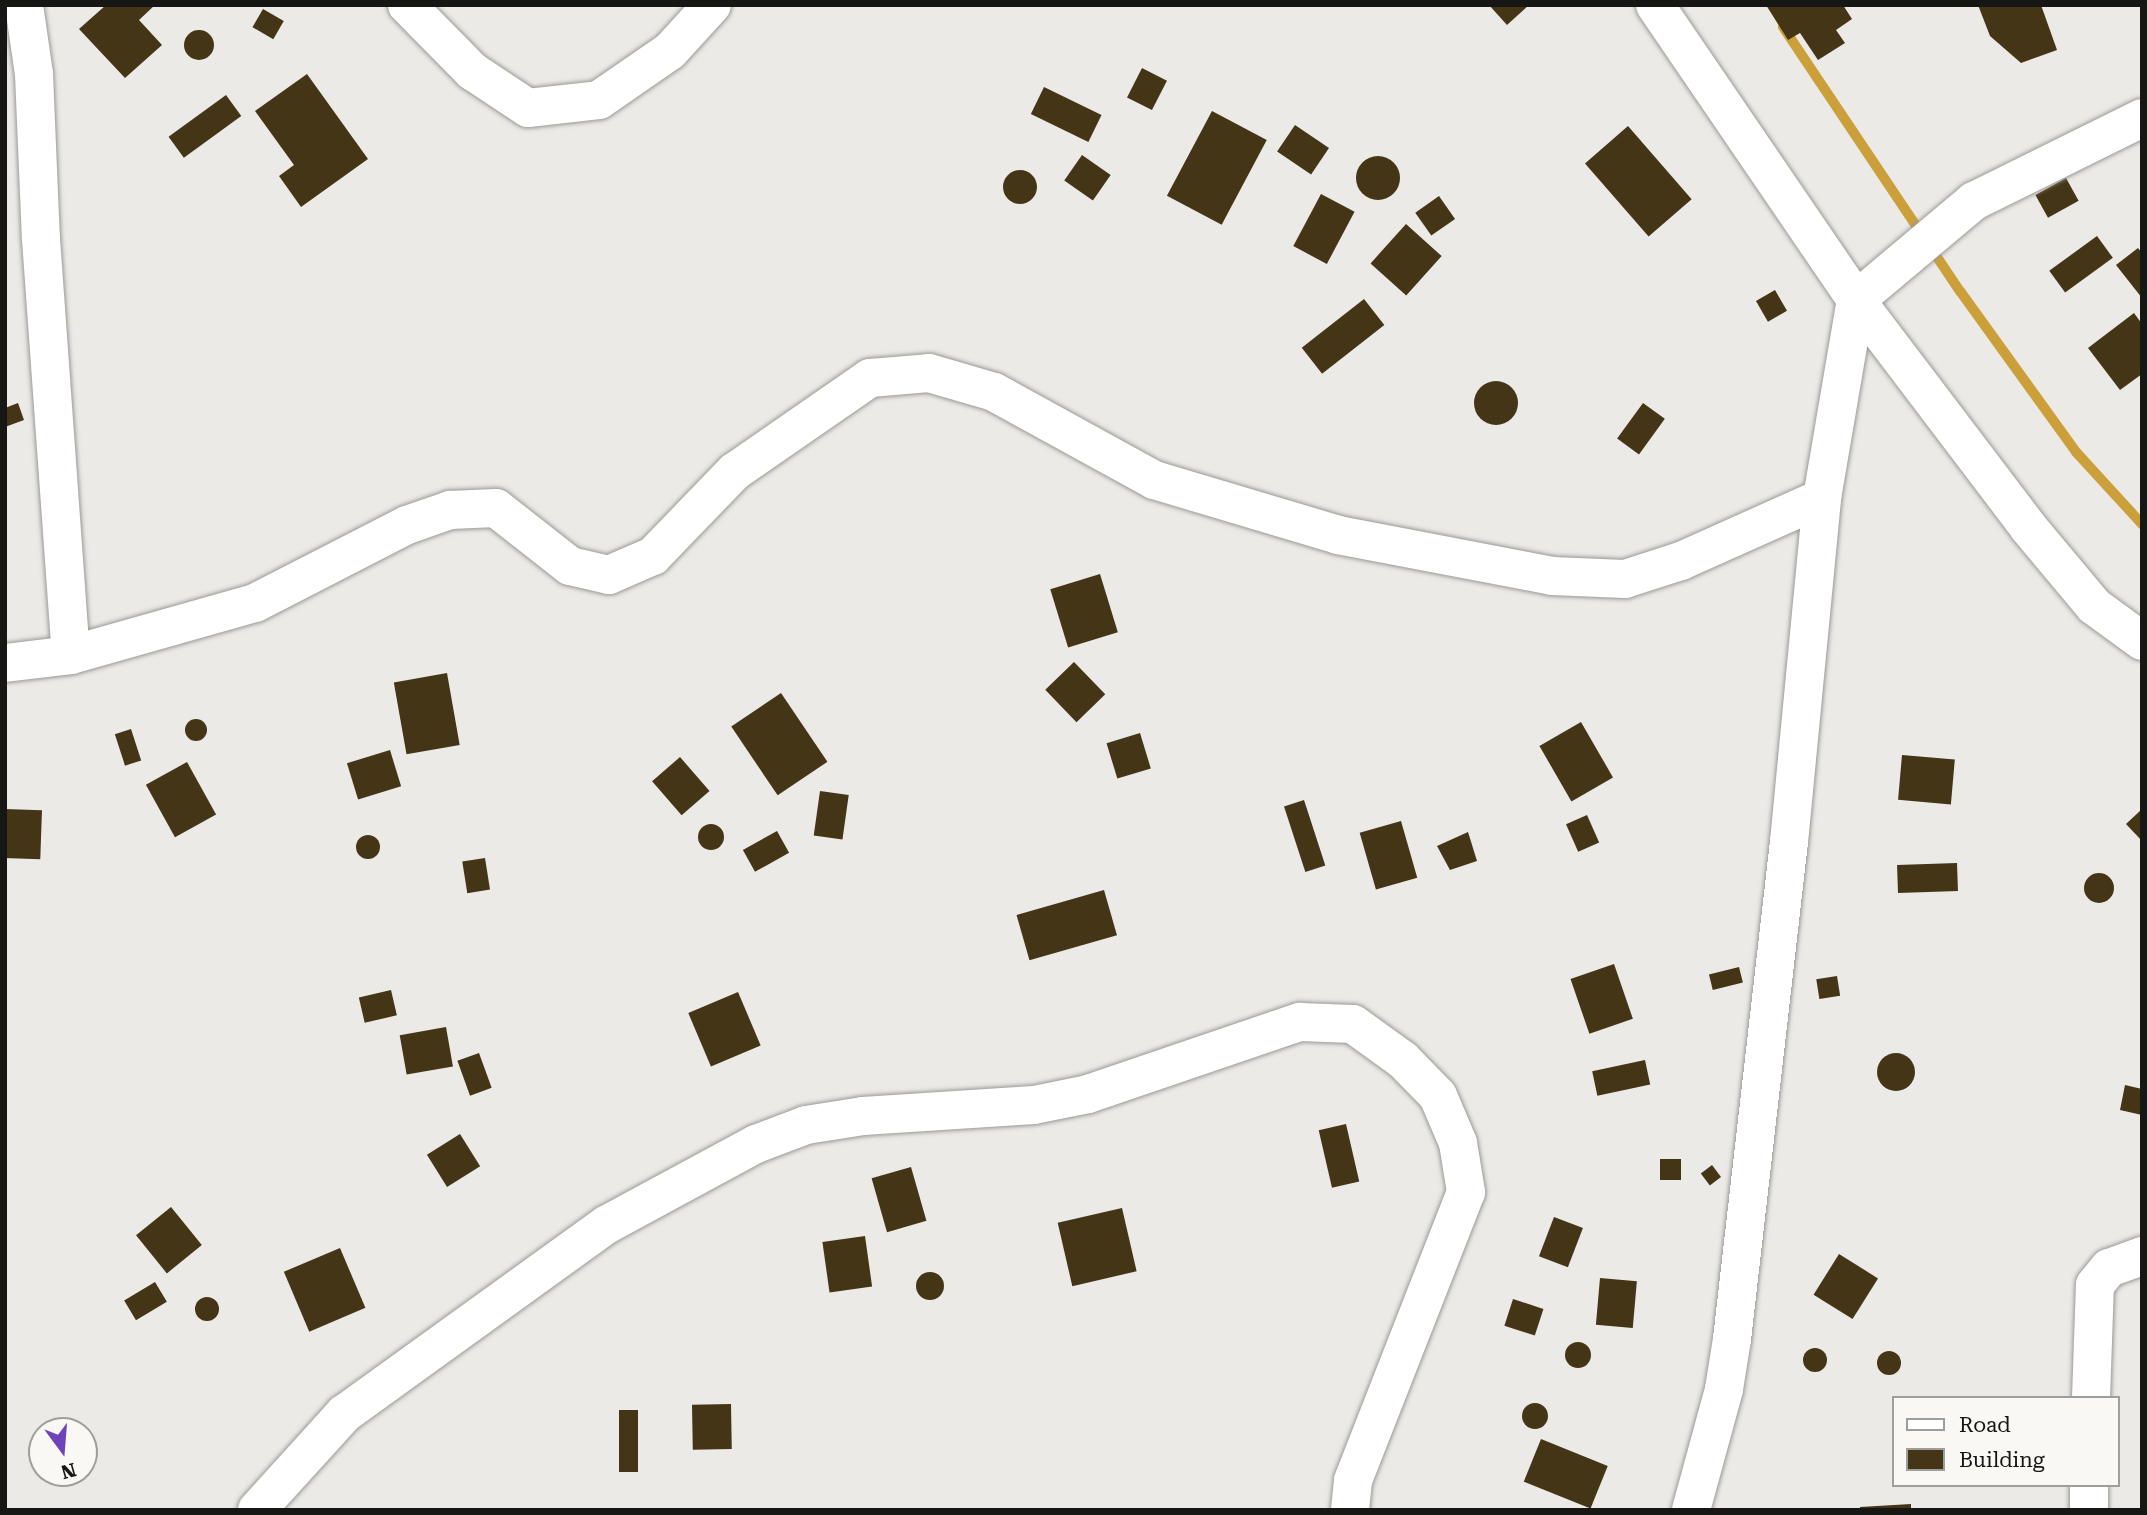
<!DOCTYPE html>
<style>
body{margin:0}
#map{position:relative;width:2147px;height:1515px;overflow:hidden;background:#eceae7;font-family:"Roboto Serif",serif}
div>[style]{position:absolute}
.stream>*{height:10px;margin:-5px;padding:0 5px;transform-origin:5px;border-radius:5px;background:#cba03a}
.building>*{inset:0;background:#443516;transform-origin:0 0}
.round{border-radius:50%}
.roads{filter:drop-shadow(0 0 2px #9b9996) drop-shadow(0 0 2px #9b9996)}
.minor>*{height:38px;margin:-19px;padding:0 19px;transform-origin:19px;border-radius:19px;background:#fff}
span{translate:-50% -50%;white-space:nowrap;text-align:center;line-height:1.15;-webkit-text-stroke:7px #f9f8f4;paint-order:stroke}
.frame{position:absolute;inset:0;border:7px solid #161614;pointer-events:none}
.legend{position:absolute;left:1892px;top:1396px;width:228px;height:91px;box-sizing:border-box;background:#f9f8f4;border:2px solid #9e9e9a;margin:0;padding:9px 12px;list-style:none;font-size:21px;color:#161614}
.legend li{display:flex;align-items:center;gap:14px;height:35px}
.legend b{width:35px;border:2px solid #9e9e9a}
.north{position:absolute;left:28px;top:1417px;width:70px;height:70px;box-sizing:border-box;background:#f9f8f4;border:2px solid #9e9e9a;border-radius:50%;rotate:164deg;font-size:19px;font-weight:700;line-height:28px;text-align:center;color:#161614}
.north::after{content:'';display:block;margin:auto;width:24px;height:32px;background:#6d42bb;clip-path:polygon(50% 0,100% 100%,50% 72%,0 100%)}
</style>
<div id="map">
<div class="stream">
<div style="left:1783px;top:27px;width:318px;rotate:56.2deg"></div>
<div style="left:1960px;top:291px;width:198px;rotate:54.2deg"></div>
<div style="left:2076px;top:452px;width:98px;rotate:47.5deg"></div>
</div>
<div class="building">
<div style="clip-path:polygon(106px 5px,155px 5px,139px 20px,162px 45px,125px 78px,79px 29px)"></div>
<div style="clip-path:polygon(1489px 5px,1529px 5px,1507px 25px)"></div>
<div style="clip-path:polygon(1766px 5px,1843px 5px,1852px 19px,1836px 30px,1845px 43px,1818px 60px,1800px 33px,1788px 40px)"></div>
<div style="clip-path:polygon(1978px 5px,2041px 5px,2057px 50px,2021px 63px,1990px 36px)"></div>
<div style="left:263px;top:9px;width:24px;height:21px;rotate:30deg"></div>
<div class="round" style="left:184px;top:30px;width:30px;height:30px"></div>
<div style="left:1142px;top:68px;width:28px;height:33px;rotate:27deg"></div>
<div style="clip-path:polygon(307px 74px,368px 159px,301px 207px,279px 176px,294px 165px,255px 111px)"></div>
<div style="left:1044px;top:87px;width:64px;height:30px;rotate:26deg"></div>
<div style="left:226px;top:95px;width:26px;height:71px;rotate:54deg"></div>
<div style="left:1212px;top:111px;width:62px;height:96px;rotate:28deg"></div>
<div style="left:1295px;top:125px;width:41px;height:32px;rotate:34deg"></div>
<div style="left:1628px;top:126px;width:97px;height:57px;rotate:49deg"></div>
<div style="left:1082px;top:155px;width:35px;height:31px;rotate:35deg"></div>
<div class="round" style="left:1356px;top:156px;width:44px;height:44px"></div>
<div class="round" style="left:1003px;top:170px;width:34px;height:34px"></div>
<div style="left:2066px;top:178px;width:26px;height:35px;rotate:61deg"></div>
<div style="left:1321px;top:194px;width:38px;height:59px;rotate:28deg"></div>
<div style="left:1439px;top:196px;width:28px;height:29px;rotate:55deg"></div>
<div style="left:1406px;top:224px;width:48px;height:53px;rotate:42deg"></div>
<div style="left:2097px;top:236px;width:27px;height:59px;rotate:54deg"></div>
<div style="clip-path:polygon(2138px 248px,2142px 253px,2142px 298px,2116px 265px)"></div>
<div style="left:1775px;top:290px;width:24px;height:22px;rotate:60deg"></div>
<div style="left:1364px;top:299px;width:33px;height:79px;rotate:52deg"></div>
<div style="clip-path:polygon(2134px 313px,2142px 324px,2142px 374px,2120px 390px,2088px 348px)"></div>
<div class="round" style="left:1474px;top:381px;width:44px;height:44px"></div>
<div style="clip-path:polygon(18px 403px,24px 420px,5px 427px,5px 408px)"></div>
<div style="left:1643px;top:403px;width:27px;height:44px;rotate:36deg"></div>
<div style="left:1100px;top:574px;width:61px;height:52px;rotate:73deg"></div>
<div style="left:1074px;top:662px;width:45px;height:40px;rotate:46deg"></div>
<div style="left:447px;top:673px;width:73px;height:54px;rotate:80deg"></div>
<div style="left:781px;top:693px;width:83px;height:60px;rotate:56deg"></div>
<div class="round" style="left:185px;top:719px;width:22px;height:22px"></div>
<div style="left:1581px;top:722px;width:64px;height:48px;rotate:60deg"></div>
<div style="left:131px;top:729px;width:33px;height:17px;rotate:72deg"></div>
<div style="left:1140px;top:733px;width:37px;height:35px;rotate:73deg"></div>
<div style="left:390px;top:750px;width:38px;height:45px;rotate:73deg"></div>
<div style="left:1902px;top:755px;width:53px;height:45px;rotate:5deg"></div>
<div style="left:680px;top:757px;width:45px;height:37px;rotate:49deg"></div>
<div style="left:187px;top:762px;width:60px;height:47px;rotate:61deg"></div>
<div style="left:820px;top:791px;width:29px;height:45px;rotate:8deg"></div>
<div style="left:1304px;top:800px;width:69px;height:21px;rotate:72deg"></div>
<div style="left:5px;top:809px;width:37px;height:49px;rotate:2deg"></div>
<div style="clip-path:polygon(2142px 809px,2142px 841px,2126px 824px)"></div>
<div style="left:1587px;top:815px;width:30px;height:23px;rotate:66deg"></div>
<div style="left:1401px;top:821px;width:59px;height:43px;rotate:74deg"></div>
<div class="round" style="left:698px;top:824px;width:26px;height:26px"></div>
<div style="left:777px;top:831px;width:25px;height:39px;rotate:61deg"></div>
<div style="clip-path:polygon(1468px 832px,1477px 861px,1450px 870px,1437px 846px)"></div>
<div class="round" style="left:356px;top:835px;width:24px;height:24px"></div>
<div style="left:485px;top:858px;width:32px;height:23px;rotate:81deg"></div>
<div style="left:1957px;top:863px;width:28px;height:60px;rotate:88deg"></div>
<div class="round" style="left:2084px;top:873px;width:30px;height:30px"></div>
<div style="left:1104px;top:890px;width:47px;height:91px;rotate:74deg"></div>
<div style="left:1614px;top:964px;width:58px;height:46px;rotate:71deg"></div>
<div style="left:1739px;top:967px;width:16px;height:31px;rotate:76deg"></div>
<div style="left:1837px;top:976px;width:20px;height:21px;rotate:81deg"></div>
<div style="left:391px;top:990px;width:26px;height:33px;rotate:77deg"></div>
<div style="left:738px;top:992px;width:58px;height:54px;rotate:67deg"></div>
<div style="left:446px;top:1027px;width:40px;height:47px;rotate:80deg"></div>
<div class="round" style="left:1877px;top:1053px;width:38px;height:38px"></div>
<div style="left:479px;top:1053px;width:37px;height:23px;rotate:70deg"></div>
<div style="left:1645px;top:1060px;width:25px;height:54px;rotate:78deg"></div>
<div style="clip-path:polygon(2125px 1085px,2142px 1089px,2142px 1115px,2120px 1110px)"></div>
<div style="left:1346px;top:1124px;width:59px;height:28px;rotate:77deg"></div>
<div style="left:460px;top:1134px;width:38px;height:39px;rotate:58deg"></div>
<div style="left:1660px;top:1159px;width:21px;height:21px"></div>
<div style="left:1712px;top:1165px;width:15px;height:14px;rotate:53deg"></div>
<div style="left:911px;top:1167px;width:56px;height:41px;rotate:74deg"></div>
<div style="left:171px;top:1207px;width:49px;height:45px;rotate:51deg"></div>
<div style="left:1122px;top:1208px;width:65px;height:66px;rotate:77deg"></div>
<div style="left:1554px;top:1217px;width:31px;height:42px;rotate:21deg"></div>
<div style="left:865px;top:1236px;width:51px;height:43px;rotate:82deg"></div>
<div style="left:340px;top:1248px;width:65px;height:61px;rotate:67deg"></div>
<div style="left:1839px;top:1254px;width:46px;height:48px;rotate:32deg"></div>
<div class="round" style="left:916px;top:1272px;width:28px;height:28px"></div>
<div style="left:1600px;top:1278px;width:37px;height:47px;rotate:5deg"></div>
<div style="left:155px;top:1282px;width:23px;height:36px;rotate:59deg"></div>
<div class="round" style="left:195px;top:1297px;width:24px;height:24px"></div>
<div style="left:1513px;top:1299px;width:32px;height:28px;rotate:18deg"></div>
<div class="round" style="left:1565px;top:1342px;width:26px;height:26px"></div>
<div class="round" style="left:1803px;top:1348px;width:24px;height:24px"></div>
<div class="round" style="left:1877px;top:1351px;width:24px;height:24px"></div>
<div class="round" style="left:1522px;top:1403px;width:26px;height:26px"></div>
<div style="left:731px;top:1404px;width:45px;height:39px;rotate:89deg"></div>
<div style="left:619px;top:1410px;width:19px;height:62px"></div>
<div style="left:1541px;top:1439px;width:72px;height:46px;rotate:22deg"></div>
<div style="clip-path:polygon(1911px 1504px,1911px 1510px,1860px 1510px,1860px 1507px)"></div>
</div>
<div class="roads">
<div class="minor">
<div style="left:24px;top:5px;width:70px;rotate:81.8deg"></div>
<div style="left:34px;top:74px;width:165px;rotate:87.6deg"></div>
<div style="left:41px;top:239px;width:417px;rotate:85.9deg"></div>
<div style="left:407px;top:5px;width:93px;rotate:45.4deg"></div>
<div style="left:472px;top:71px;width:67px;rotate:33.5deg"></div>
<div style="left:528px;top:108px;width:71px;rotate:-6.4deg"></div>
<div style="left:599px;top:100px;width:86px;rotate:-34.6deg"></div>
<div style="left:670px;top:51px;width:62px;rotate:-47.6deg"></div>
<div style="left:1655px;top:5px;width:357px;rotate:55.7deg"></div>
<div style="left:1856px;top:300px;width:285px;rotate:52.8deg"></div>
<div style="left:2028px;top:527px;width:103px;rotate:50.1deg"></div>
<div style="left:2094px;top:606px;width:59px;rotate:36.1deg"></div>
<div style="left:5px;top:663px;width:66px;rotate:-6.9deg"></div>
<div style="left:71px;top:655px;width:191px;rotate:-15.8deg"></div>
<div style="left:255px;top:603px;width:171px;rotate:-27.2deg"></div>
<div style="left:407px;top:525px;width:46px;rotate:-19.2deg"></div>
<div style="left:450px;top:510px;width:46px;rotate:-2.5deg"></div>
<div style="left:496px;top:508px;width:94px;rotate:38.1deg"></div>
<div style="left:570px;top:566px;width:40px;rotate:13deg"></div>
<div style="left:609px;top:575px;width:48px;rotate:-23.4deg"></div>
<div style="left:653px;top:556px;width:117px;rotate:-46deg"></div>
<div style="left:734px;top:472px;width:165px;rotate:-34.7deg"></div>
<div style="left:870px;top:378px;width:59px;rotate:-4.8deg"></div>
<div style="left:929px;top:373px;width:68px;rotate:16.3deg"></div>
<div style="left:994px;top:392px;width:183px;rotate:28.8deg"></div>
<div style="left:1154px;top:480px;width:192px;rotate:16.6deg"></div>
<div style="left:1338px;top:535px;width:218px;rotate:10.8deg"></div>
<div style="left:1552px;top:576px;width:73px;rotate:2.4deg"></div>
<div style="left:1625px;top:579px;width:59px;rotate:-17.8deg"></div>
<div style="left:1681px;top:561px;width:154px;rotate:-24.1deg"></div>
<div style="left:2091px;top:1398px;width:113px;rotate:-88deg"></div>
<div style="left:2095px;top:1285px;width:22px;rotate:-51deg"></div>
<div style="left:2109px;top:1268px;width:35px;rotate:-20deg"></div>
<div style="left:257px;top:1510px;width:130px;rotate:-47.8deg"></div>
<div style="left:344px;top:1414px;width:323px;rotate:-35.8deg"></div>
<div style="left:606px;top:1225px;width:170px;rotate:-28.4deg"></div>
<div style="left:756px;top:1144px;width:53px;rotate:-20.8deg"></div>
<div style="left:806px;top:1125px;width:58px;rotate:-9deg"></div>
<div style="left:863px;top:1116px;width:171px;rotate:-3.7deg"></div>
<div style="left:1034px;top:1105px;width:55px;rotate:-11.5deg"></div>
<div style="left:1088px;top:1094px;width:224px;rotate:-18.8deg"></div>
<div style="left:1300px;top:1022px;width:53px;rotate:2.2deg"></div>
<div style="left:1353px;top:1024px;width:62px;rotate:35.8deg"></div>
<div style="left:1403px;top:1060px;width:50px;rotate:45.8deg"></div>
<div style="left:1438px;top:1096px;width:51px;rotate:66.9deg"></div>
<div style="left:1458px;top:1143px;width:50px;rotate:80.7deg"></div>
<div style="left:1466px;top:1192px;width:310px;rotate:111.4deg"></div>
<div style="left:1353px;top:1481px;width:29px;rotate:96deg"></div>
<div style="left:1691px;top:1510px;width:125px;rotate:-74.7deg"></div>
<div style="left:1724px;top:1389px;width:51px;rotate:-80.9deg"></div>
<div style="left:1732px;top:1339px;width:500px;rotate:-83.46deg"></div>
<div style="left:1789px;top:842px;width:346px;rotate:-84.5deg"></div>
<div style="left:1822px;top:498px;width:201px;rotate:-80.3deg"></div>
<div style="left:1856px;top:300px;width:154px;rotate:-40deg"></div>
<div style="left:1974px;top:201px;width:187px;rotate:-26.3deg"></div>
<div style="left:2089px;top:1510px;width:25px;rotate:-90deg"></div>
</div>
</div>
<div class="frame"></div>
<ul class="legend">
<li><b style="height:9px;background:#fff"></b>Road</li>
<li><b style="height:19px;background:#443516"></b>Building</li>
</ul>
<div class="north">N</div>
</div>
